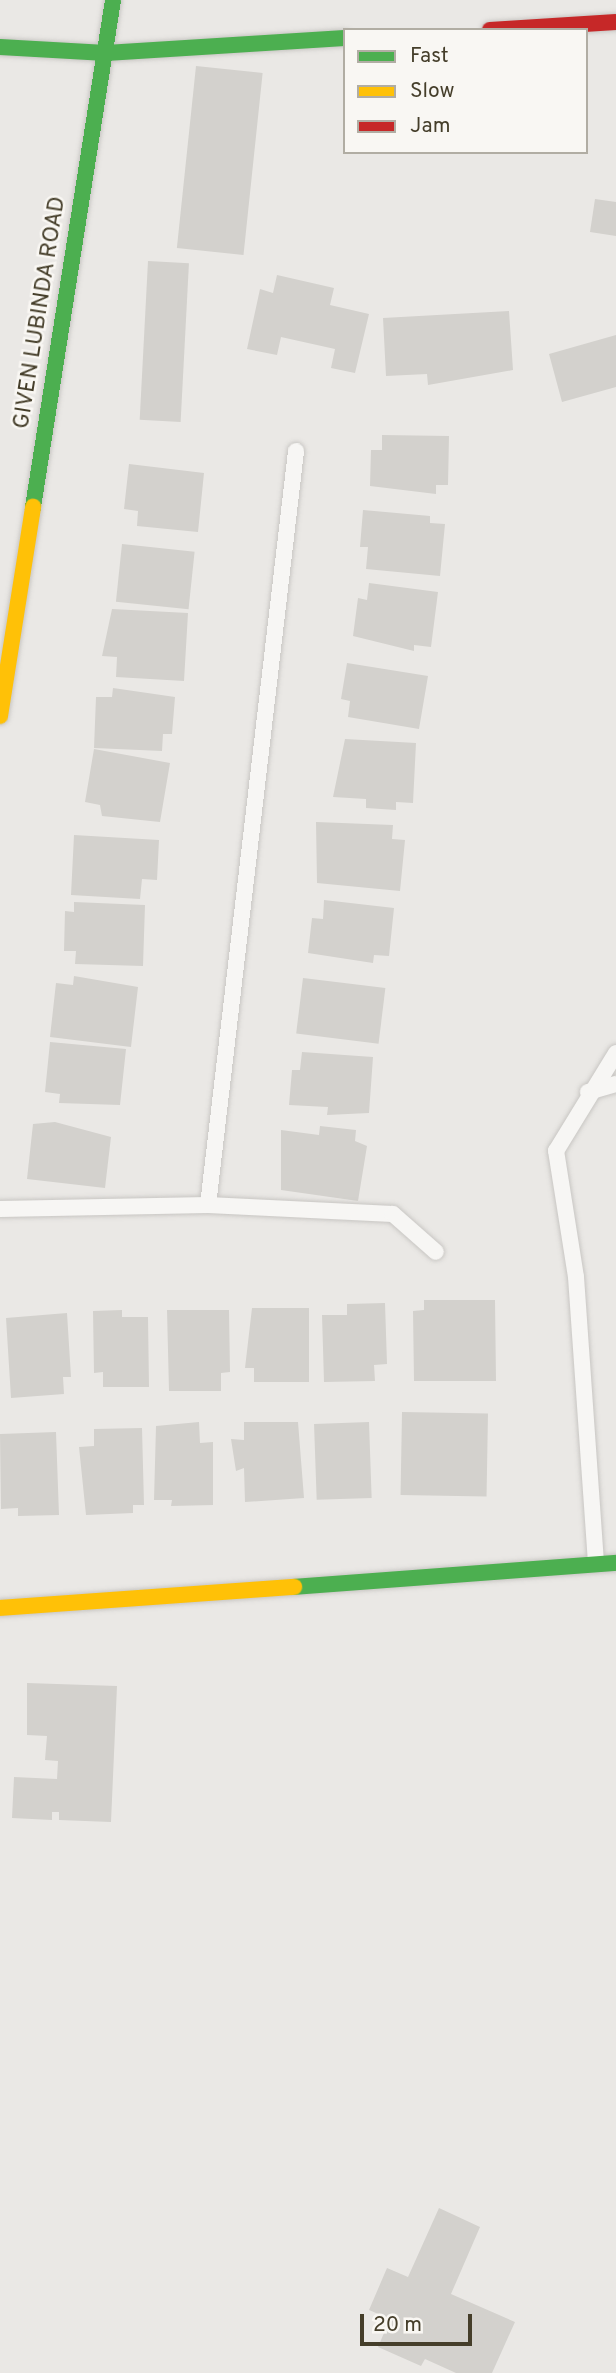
<!DOCTYPE html>
<style>
body{margin:0}
#map{position:relative;width:616px;height:2373px;overflow:hidden;background:#eae8e5;font-family:Overpass,sans-serif}
div>[style]{position:absolute}
.building>*{inset:0;background:#d3d1cd;transform-origin:0 0}
.roads{filter:drop-shadow(0 0 2px #c8c6c3) drop-shadow(0 0 2px #c8c6c3)}
.lane>*{height:16px;margin:-8px;padding:0 8px;transform-origin:8px;border-radius:8px;background:#f7f6f4}
.fast>*{height:16px;margin:-8px;padding:0 8px;transform-origin:8px;border-radius:8px;background:#4caf50}
.slow>*{height:16px;margin:-8px;padding:0 8px;transform-origin:8px;border-radius:8px;background:#ffc107}
.jam>*{height:16px;margin:-8px;padding:0 8px;transform-origin:8px;border-radius:8px;background:#c62828}
span{translate:-50% -50%;white-space:nowrap;text-align:center;line-height:1.15;-webkit-text-stroke:5px #f9f7f3;paint-order:stroke}
.street-label{font-size:23px;color:#453e2a}
.legend{position:absolute;left:343px;top:28px;width:245px;height:126px;box-sizing:border-box;background:#f9f7f3;border:2px solid #b1ada3;margin:0;padding:9px 12px;list-style:none;font-size:21px;color:#453e2a}
.legend li{display:flex;align-items:center;gap:14px;height:35px}
.legend b{width:35px;border:2px solid #b1ada3}
.scale{position:absolute;left:360px;top:2314px;width:112px;height:32px;box-sizing:border-box;border:4px solid #453e2a;border-top:0;padding-left:9px;font-size:21px;line-height:24px;white-space:nowrap;color:#453e2a;-webkit-text-stroke:5px #f9f7f3;paint-order:stroke}
</style>
<div id="map">
<div class="building">
<div style="left:196px;top:66px;width:67px;height:183px;rotate:6deg"></div>
<div style="clip-path:polygon(595px 199px,616px 202px,616px 236px,590px 232px)"></div>
<div style="left:148px;top:261px;width:41px;height:159px;rotate:3deg"></div>
<div style="clip-path:polygon(277px 275px,334px 288px,330px 305px,369px 314px,355px 373px,331px 368px,335px 349px,281px 337px,277px 355px,247px 349px,260px 289px,273px 293px)"></div>
<div style="clip-path:polygon(509px 311px,513px 370px,428px 385px,427px 374px,386px 376px,383px 318px)"></div>
<div style="clip-path:polygon(616px 335px,616px 387px,562px 402px,549px 354px)"></div>
<div style="clip-path:polygon(382px 435px,449px 436px,448px 485px,436px 485px,436px 494px,370px 486px,371px 450px,382px 450px)"></div>
<div style="clip-path:polygon(129px 464px,204px 473px,198px 532px,137px 526px,138px 511px,124px 509px)"></div>
<div style="clip-path:polygon(363px 510px,430px 516px,430px 523px,445px 524px,440px 576px,366px 569px,368px 547px,360px 547px)"></div>
<div style="left:122px;top:544px;width:73px;height:58px;rotate:6deg"></div>
<div style="clip-path:polygon(369px 583px,438px 592px,431px 647px,414px 645px,414px 651px,353px 636px,358px 598px,367px 600px)"></div>
<div style="clip-path:polygon(112px 609px,188px 613px,184px 681px,116px 677px,117px 657px,102px 656px)"></div>
<div style="clip-path:polygon(347px 663px,428px 676px,419px 729px,348px 717px,350px 701px,341px 699px)"></div>
<div style="clip-path:polygon(113px 688px,175px 697px,172px 734px,163px 734px,162px 751px,94px 748px,96px 697px,112px 697px)"></div>
<div style="clip-path:polygon(345px 739px,416px 743px,413px 803px,396px 802px,396px 810px,366px 808px,366px 799px,333px 797px)"></div>
<div style="clip-path:polygon(94px 749px,170px 763px,160px 822px,102px 816px,100px 805px,85px 802px)"></div>
<div style="clip-path:polygon(316px 822px,393px 825px,392px 839px,405px 840px,400px 891px,317px 883px)"></div>
<div style="clip-path:polygon(74px 835px,159px 840px,157px 880px,142px 879px,140px 899px,71px 895px)"></div>
<div style="clip-path:polygon(324px 900px,394px 908px,389px 956px,374px 955px,373px 963px,308px 953px,312px 918px,323px 919px)"></div>
<div style="clip-path:polygon(74px 902px,145px 905px,143px 966px,75px 964px,76px 951px,64px 951px,65px 911px,74px 912px)"></div>
<div style="clip-path:polygon(74px 976px,138px 987px,131px 1047px,50px 1037px,56px 983px,73px 985px)"></div>
<div style="left:303px;top:978px;width:83px;height:56px;rotate:7deg"></div>
<div style="clip-path:polygon(50px 1042px,126px 1049px,120px 1105px,59px 1103px,60px 1094px,45px 1092px)"></div>
<div style="clip-path:polygon(302px 1052px,373px 1057px,369px 1113px,327px 1115px,328px 1107px,289px 1105px,292px 1070px,300px 1070px)"></div>
<div style="clip-path:polygon(55px 1122px,111px 1137px,105px 1188px,27px 1179px,33px 1124px)"></div>
<div style="clip-path:polygon(320px 1126px,356px 1130px,355px 1141px,367px 1146px,358px 1201px,281px 1190px,281px 1130px,319px 1135px)"></div>
<div style="clip-path:polygon(424px 1300px,495px 1300px,496px 1381px,414px 1381px,413px 1311px,424px 1310px)"></div>
<div style="clip-path:polygon(385px 1303px,387px 1364px,374px 1365px,375px 1381px,324px 1382px,322px 1315px,347px 1315px,347px 1304px)"></div>
<div style="clip-path:polygon(252px 1308px,309px 1308px,309px 1382px,254px 1382px,254px 1368px,245px 1368px)"></div>
<div style="clip-path:polygon(122px 1310px,122px 1317px,148px 1317px,149px 1387px,103px 1387px,103px 1372px,94px 1373px,93px 1311px)"></div>
<div style="clip-path:polygon(167px 1310px,229px 1310px,230px 1372px,221px 1373px,221px 1391px,169px 1391px)"></div>
<div style="clip-path:polygon(67px 1313px,71px 1377px,63px 1377px,64px 1394px,11px 1398px,6px 1318px)"></div>
<div style="left:402px;top:1412px;width:86px;height:83px;rotate:1deg"></div>
<div style="clip-path:polygon(199px 1422px,200px 1443px,213px 1442px,213px 1505px,171px 1506px,172px 1500px,154px 1500px,156px 1426px)"></div>
<div style="clip-path:polygon(244px 1422px,298px 1422px,304px 1498px,245px 1502px,244px 1468px,236px 1471px,231px 1439px,244px 1440px)"></div>
<div style="left:369px;top:1422px;width:76px;height:55px;rotate:88deg"></div>
<div style="clip-path:polygon(142px 1428px,144px 1505px,133px 1505px,133px 1513px,86px 1515px,79px 1447px,94px 1446px,94px 1429px)"></div>
<div style="clip-path:polygon(56px 1432px,59px 1515px,18px 1516px,18px 1508px,1px 1509px,0 1434px)"></div>
<div style="clip-path:polygon(27px 1683px,117px 1686px,111px 1822px,59px 1820px,59px 1812px,52px 1812px,52px 1820px,12px 1818px,14px 1777px,57px 1779px,58px 1761px,45px 1760px,47px 1736px,27px 1735px)"></div>
<div style="clip-path:polygon(439px 2208px,480px 2227px,451px 2294px,515px 2322px,492px 2373px,456px 2373px,425px 2359px,421px 2366px,378px 2347px,390px 2319px,369px 2310px,387px 2268px,408px 2277px)"></div>
</div>
<div class="roads">
<div class="lane">
<div style="left:588px;top:1092px;width:29px;rotate:-16deg"></div>
<div style="left:208px;top:1205px;width:759px;rotate:-83.34deg"></div>
<div style="left:0;top:1209px;width:208px;rotate:-1.1deg"></div>
<div style="left:208px;top:1205px;width:185px;rotate:2.8deg"></div>
<div style="left:393px;top:1214px;width:57px;rotate:41.5deg"></div>
<div style="left:596px;top:1563px;width:287px;rotate:-94deg"></div>
<div style="left:576px;top:1277px;width:128px;rotate:-99deg"></div>
<div style="left:556px;top:1151px;width:115px;rotate:-58.5deg"></div>
</div>
<div class="fast">
<div style="left:0;top:47px;width:106px;rotate:3.2deg"></div>
<div style="left:106px;top:53px;width:239px;rotate:-3.6deg"></div>
<div style="left:33px;top:507px;width:513px;rotate:-81.03deg"></div>
<div style="left:294px;top:1587px;width:323px;rotate:-4.3deg"></div>
</div>
<div class="slow">
<div style="left:0;top:716px;width:212px;rotate:-81deg"></div>
<div style="left:0;top:1608px;width:295px;rotate:-4.1deg"></div>
</div>
<div class="jam">
<div style="left:490px;top:30px;width:126px;rotate:-3.6deg"></div>
</div>
</div>
<div class="street-label">
<span style="left:41px;top:313px;rotate:-81deg">GIVEN LUBINDA ROAD</span>
</div>
<ul class="legend">
<li><b style="height:9px;background:#4caf50"></b>Fast</li>
<li><b style="height:9px;background:#ffc107"></b>Slow</li>
<li><b style="height:9px;background:#c62828"></b>Jam</li>
</ul>
<div class="scale">20 m</div>
</div>
